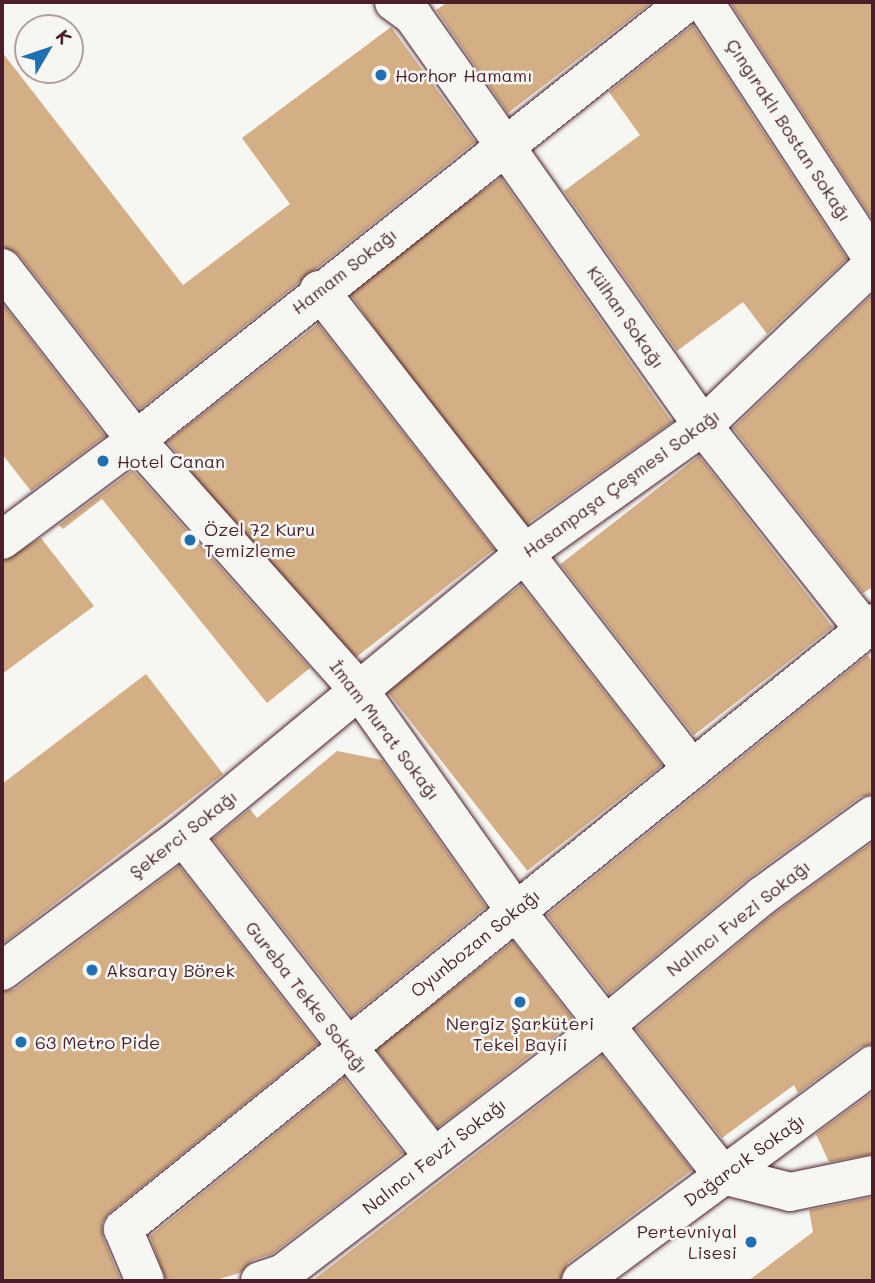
<!DOCTYPE html>
<meta charset="utf-8">
<style>
body{margin:0}
#map{position:relative;width:875px;height:1283px;overflow:hidden;background:#f6f6f2;font-family:Mali,sans-serif}
div>[style]{position:absolute}
.building>*{inset:0;background:#d4af85;transform-origin:0 0}
.roads{filter:drop-shadow(0 0 2px #4a1f2b) drop-shadow(0 0 2px #4a1f2b)}
.minor>*{height:38px;margin:-19px;padding:0 19px;transform-origin:19px;border-radius:19px;background:#f6f6f2}
.tertiary>*{height:38px;margin:-19px;padding:0 19px;transform-origin:19px;border-radius:19px;background:#f6f6f2}
.dots>*{width:19px;height:19px;translate:-50% -50%;box-sizing:border-box;border:4px solid #f6f6f2;border-radius:50%}
span{translate:-50% -50%;white-space:nowrap;text-align:center;line-height:1.15;-webkit-text-stroke:5px #f6f6f2;paint-order:stroke}
.poi-label{font-size:18px;color:#4a1f2b}
.left{translate:0 -50%;text-align:left}
.right{translate:-100% -50%;text-align:right}
.street-label{font-size:18px;color:#4a1f2b}
.frame{position:absolute;inset:0;border:4px solid #4a1f2b;pointer-events:none}
.north{position:absolute;left:14px;top:14px;width:70px;height:70px;box-sizing:border-box;background:#f6f6f2;border:2px solid #b1a0a2;border-radius:50%;rotate:51deg;font-size:19px;font-weight:700;line-height:28px;text-align:center;color:#4a1f2b}
.north::after{content:'';display:block;margin:auto;width:24px;height:32px;background:#1f6fb2;clip-path:polygon(50% 0,100% 100%,50% 72%,0 100%)}
</style>
<div id="map">
<div class="building">
<div style="clip-path:polygon(448px 2px,652px 2px,508px 113px,436px 10px)"></div>
<div style="clip-path:polygon(730px 2px,873px 2px,873px 220px)"></div>
<div style="clip-path:polygon(693px 25px,847px 259px,767px 334px,743px 302px,677px 351px,564px 191px,640px 135px,609px 92px)"></div>
<div style="clip-path:polygon(391px 27px,475px 142px,140px 409px,19px 255px,2px 247px,2px 52px,183px 285px,290px 204px,242px 138px)"></div>
<div style="left:501px;top:178px;width:298px;height:190px;rotate:55deg"></div>
<div style="clip-path:polygon(873px 294px,873px 587px,863px 593px,733px 428px)"></div>
<div style="clip-path:polygon(2px 303px,105px 436px,31px 491px,2px 454px)"></div>
<div style="left:318px;top:324px;width:286px;height:191px;rotate:52deg"></div>
<div style="left:699px;top:456px;width:217px;height:176px;rotate:52deg"></div>
<div style="clip-path:polygon(133px 470px,310px 668px,267px 703px,102px 499px,63px 529px,59px 525px)"></div>
<div style="clip-path:polygon(41px 538px,94px 606px,2px 674px,2px 561px)"></div>
<div style="left:521px;top:585px;width:229px;height:171px;rotate:52deg"></div>
<div style="clip-path:polygon(868px 655px,873px 662px,873px 794px,860px 797px,749px 878px,609px 994px,547px 915px)"></div>
<div style="clip-path:polygon(146px 674px,223px 774px,2px 944px,2px 784px)"></div>
<div style="clip-path:polygon(337px 751px,382px 760px,486px 907px,352px 1016px,213px 839px,250px 809px,257px 818px)"></div>
<div style="clip-path:polygon(873px 842px,873px 1044px,860px 1047px,798px 1093px,794px 1085px,722px 1138px,636px 1029px,775px 913px)"></div>
<div style="clip-path:polygon(179px 866px,318px 1044px,109px 1213px,102px 1223px,103px 1237px,121px 1281px,2px 1281px,2px 992px,15px 989px)"></div>
<div style="left:513px;top:942px;width:100px;height:174px;rotate:52deg"></div>
<div style="clip-path:polygon(602px 1056px,692px 1170px,568px 1263px,560px 1281px,312px 1281px)"></div>
<div style="clip-path:polygon(344px 1078px,403px 1153px,272px 1254px,253px 1260px,240px 1273px,212px 1281px,166px 1281px,150px 1236px)"></div>
<div style="clip-path:polygon(873px 1092px,873px 1154px,829px 1162px,816px 1134px)"></div>
<div style="clip-path:polygon(873px 1197px,873px 1281px,748px 1281px,813px 1232px,809px 1210px)"></div>
</div>
<div class="roads">
<div class="minor">
<div style="left:394px;top:2px;width:24px;rotate:36deg"></div>
<div style="left:413px;top:16px;width:502px;rotate:54.73deg"></div>
<div style="left:703px;top:426px;width:259px;rotate:51.6deg"></div>
<div style="left:2px;top:268px;width:218px;rotate:52.1deg"></div>
<div style="left:136px;top:440px;width:335px;rotate:48.3deg"></div>
<div style="left:359px;top:690px;width:270px;rotate:54.7deg"></div>
<div style="left:515px;top:910px;width:337px;rotate:51.9deg"></div>
<div style="left:723px;top:1175px;width:69px;rotate:14.2deg"></div>
<div style="left:790px;top:1192px;width:85px;rotate:-11.6deg"></div>
<div style="left:319px;top:290px;width:607px;rotate:52.09deg"></div>
<div style="left:2px;top:540px;width:167px;rotate:-36.7deg"></div>
<div style="left:136px;top:440px;width:704px;rotate:-38.48deg"></div>
<div style="left:183px;top:836px;width:406px;rotate:52deg"></div>
<div style="left:2px;top:971px;width:226px;rotate:-36.7deg"></div>
<div style="left:183px;top:836px;width:449px;rotate:-39.6deg"></div>
<div style="left:529px;top:550px;width:214px;rotate:-35.5deg"></div>
<div style="left:703px;top:426px;width:235px;rotate:-43.6deg"></div>
<div style="left:145px;top:1281px;width:56px;rotate:-112.9deg"></div>
<div style="left:123px;top:1229px;width:964px;rotate:-38.94deg"></div>
<div style="left:260px;top:1281px;width:23px;rotate:-18deg"></div>
<div style="left:282px;top:1274px;width:409px;rotate:-37.5deg"></div>
<div style="left:606px;top:1025px;width:202px;rotate:-39.6deg"></div>
<div style="left:762px;top:896px;width:137px;rotate:-36.1deg"></div>
<div style="left:581px;top:1281px;width:363px;rotate:-36.5deg"></div>
</div>
<div class="tertiary">
<div style="left:704px;top:2px;width:308px;rotate:56.7deg"></div>
</div>
</div>
<div class="dots">
<div style="left:381px;top:75px;background:#1f6fb2"></div>
<div style="left:103px;top:461px;background:#1f6fb2"></div>
<div style="left:190px;top:540px;background:#1f6fb2"></div>
<div style="left:92px;top:970px;background:#1f6fb2"></div>
<div style="left:520px;top:1002px;background:#1f6fb2"></div>
<div style="left:21px;top:1042px;background:#1f6fb2"></div>
<div style="left:751px;top:1242px;background:#1f6fb2"></div>
</div>
<div class="poi-label">
<span class="left" style="left:395px;top:75px">Horhor Hamamı</span>
<span class="left" style="left:117px;top:461px">Hotel Canan</span>
<span class="left" style="left:204px;top:540px">Özel 72 Kuru<br>Temizleme</span>
<span class="left" style="left:106px;top:970px">Aksaray Börek</span>
<span style="left:520px;top:1034px">Nergiz Şarküteri<br>Tekel Bayii</span>
<span class="left" style="left:35px;top:1042px">63 Metro Pide</span>
<span class="right" style="left:737px;top:1242px">Pertevniyal<br>Lisesi</span>
</div>
<div class="street-label">
<span style="left:789px;top:130px;rotate:57deg">Çıngıraklı Bostan Sokağı</span>
<span style="left:344px;top:271px;rotate:-38deg">Hamam Sokağı</span>
<span style="left:626px;top:317px;rotate:55deg">Külhan Sokağı</span>
<span style="left:621px;top:483px;rotate:-36deg">Hasanpaşa Çeşmesi Sokağı</span>
<span style="left:385px;top:730px;rotate:53deg">İmam Murat Sokağı</span>
<span style="left:183px;top:834px;rotate:-38deg">Şekerci Sokağı</span>
<span style="left:738px;top:918px;rotate:-38deg">Nalıncı Fvezi Sokağı</span>
<span style="left:475px;top:943px;rotate:-39deg">Oyunbozan Sokağı</span>
<span style="left:307px;top:997px;rotate:52deg">Gureba Tekke Sokağı</span>
<span style="left:434px;top:1156px;rotate:-38deg">Nalıncı Fevzi Sokağı</span>
<span style="left:744px;top:1160px;rotate:-36deg">Dağarcık Sokağı</span>
</div>
<div class="frame"></div>
<div class="north">K</div>
</div>
